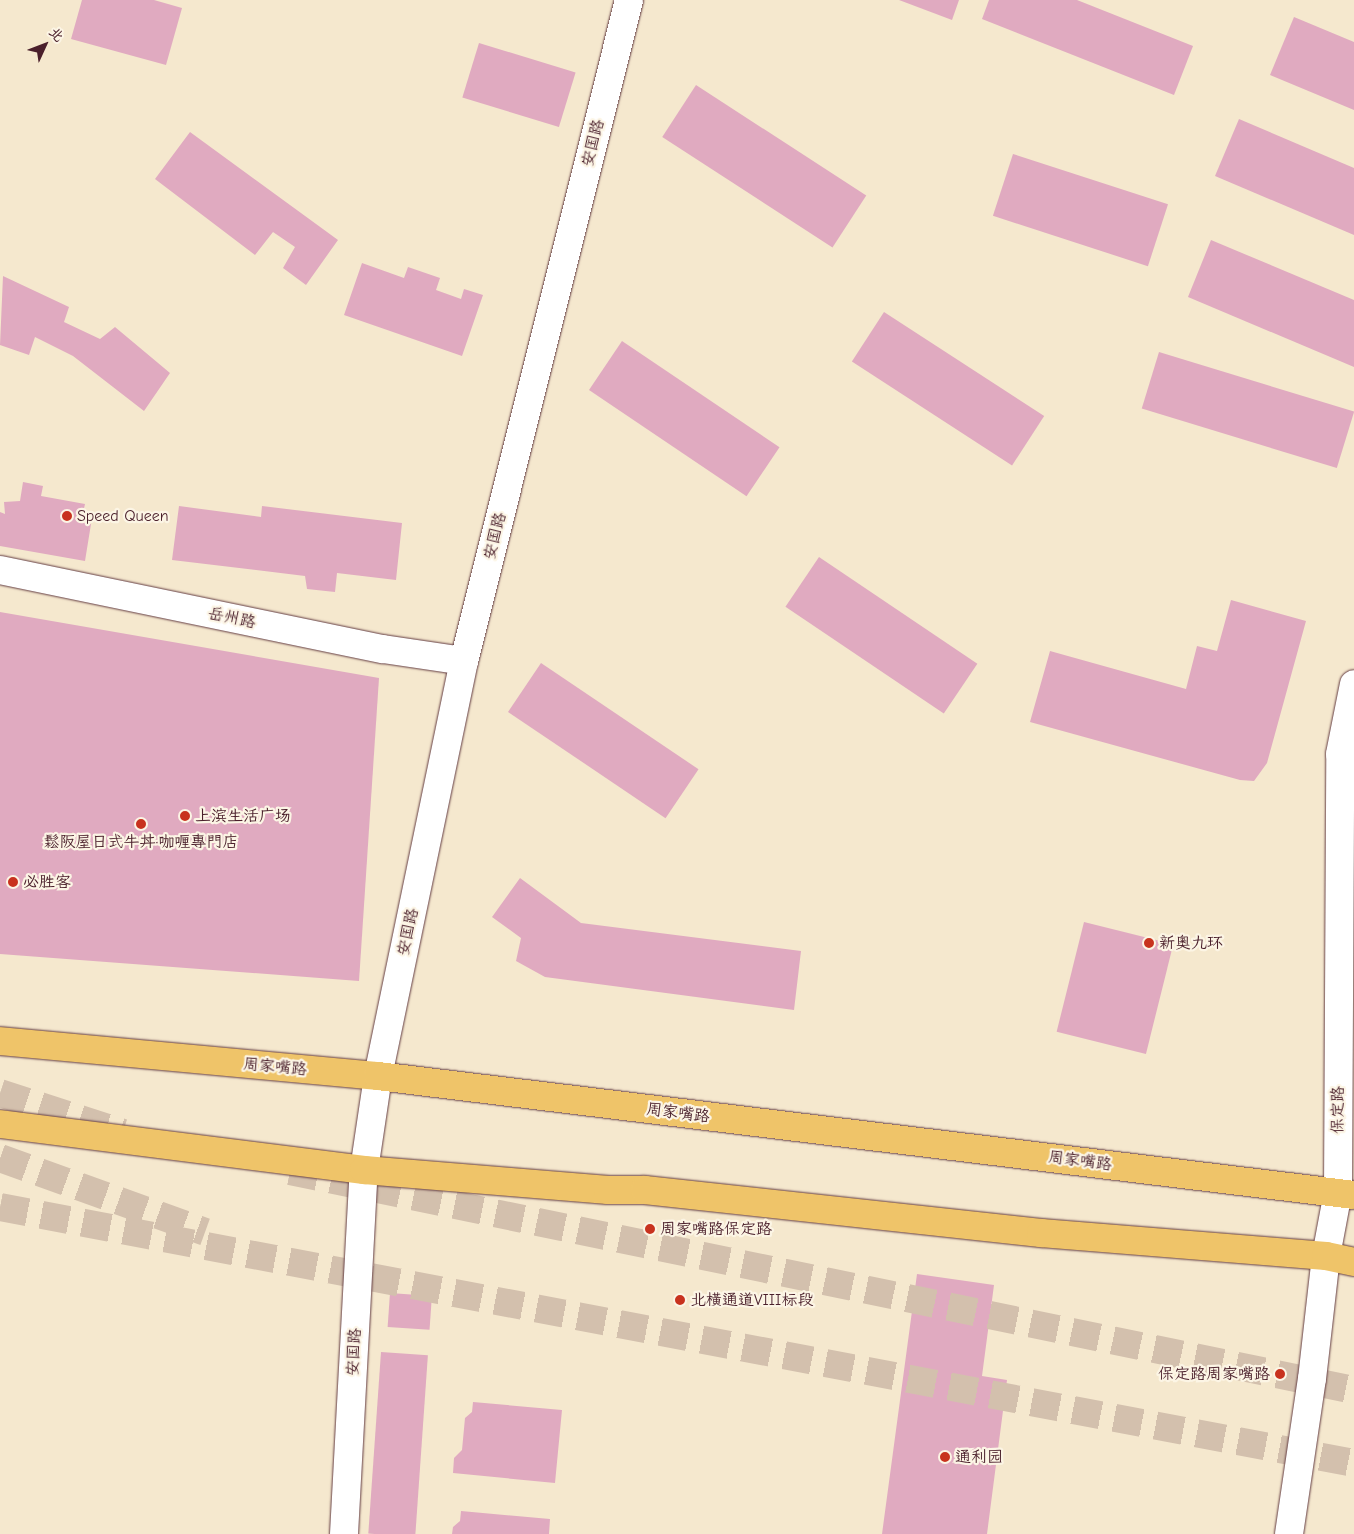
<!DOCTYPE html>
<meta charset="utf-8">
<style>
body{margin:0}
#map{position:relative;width:1354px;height:1534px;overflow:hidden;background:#f5e8ce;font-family:"Comic Neue","LXGW WenKai TC",sans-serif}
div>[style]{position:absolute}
.building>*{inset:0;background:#e0aac0;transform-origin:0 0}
.highway-tunnel>*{height:28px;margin-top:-14px;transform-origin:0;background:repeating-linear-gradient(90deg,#d3c0ad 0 28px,transparent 0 42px)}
.roads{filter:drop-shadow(0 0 1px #643d43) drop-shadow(0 0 1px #643d43)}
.minor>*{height:28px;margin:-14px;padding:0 14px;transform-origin:14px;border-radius:14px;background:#fff}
.major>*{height:28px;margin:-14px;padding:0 14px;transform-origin:14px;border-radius:14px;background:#efc469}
.dots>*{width:14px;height:14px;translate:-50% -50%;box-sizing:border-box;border:2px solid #fcf5e5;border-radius:50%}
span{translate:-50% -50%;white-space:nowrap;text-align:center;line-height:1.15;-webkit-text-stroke:4.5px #fcf5e5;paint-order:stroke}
.street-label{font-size:16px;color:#4a1f2b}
.poi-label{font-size:16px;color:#4a1f2b}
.left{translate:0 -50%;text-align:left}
.right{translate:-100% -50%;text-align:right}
.north{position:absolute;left:20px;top:20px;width:50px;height:50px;-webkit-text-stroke:4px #fcf5e5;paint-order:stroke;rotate:47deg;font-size:14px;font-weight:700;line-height:20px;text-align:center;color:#4a1f2b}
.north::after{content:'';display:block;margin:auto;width:18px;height:22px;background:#4a1f2b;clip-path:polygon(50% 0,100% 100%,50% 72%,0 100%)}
</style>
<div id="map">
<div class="building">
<div style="clip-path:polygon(82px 0,154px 0,182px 8px,166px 65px,71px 39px)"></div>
<div style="clip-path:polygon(899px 0,959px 0,952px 20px)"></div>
<div style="clip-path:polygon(989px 0,1077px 0,1193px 46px,1174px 95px,982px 19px)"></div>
<div style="clip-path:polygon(1294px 17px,1354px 42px,1354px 110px,1270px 75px)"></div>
<div style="left:479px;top:43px;width:101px;height:57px;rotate:17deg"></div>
<div style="left:696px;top:85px;width:203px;height:62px;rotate:33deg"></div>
<div style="clip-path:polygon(1239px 119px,1354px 168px,1354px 235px,1215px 176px)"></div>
<div style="clip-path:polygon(190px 132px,338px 240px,306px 285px,283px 268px,295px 247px,273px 232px,255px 255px,155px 179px)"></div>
<div style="left:1013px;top:154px;width:163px;height:65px;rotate:18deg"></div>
<div style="clip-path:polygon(1211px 240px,1354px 300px,1354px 367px,1188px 297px)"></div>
<div style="clip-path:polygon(362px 263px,404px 278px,408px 267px,440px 278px,436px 290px,461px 299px,464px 289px,483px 295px,462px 356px,344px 315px)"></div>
<div style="clip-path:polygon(3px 276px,69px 307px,64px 322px,100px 339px,115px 327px,170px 373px,144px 411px,73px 356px,35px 337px,29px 355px,0 345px)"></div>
<div style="left:884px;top:312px;width:191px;height:59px;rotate:33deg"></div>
<div style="left:622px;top:341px;width:190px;height:59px;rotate:34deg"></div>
<div style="left:1159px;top:352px;width:204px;height:59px;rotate:17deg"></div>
<div style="clip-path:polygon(23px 482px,43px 486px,41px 496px,85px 504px,81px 522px,91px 524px,85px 561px,0 546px,0 512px,5px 514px,4px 502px,20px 501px)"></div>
<div style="clip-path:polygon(179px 506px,261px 517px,262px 506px,402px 523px,396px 580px,337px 573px,335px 592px,307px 589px,305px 576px,172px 560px)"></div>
<div style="left:819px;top:557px;width:191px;height:60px;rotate:34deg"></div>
<div style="clip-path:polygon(1231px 600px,1306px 621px,1267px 763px,1254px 781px,1240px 780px,1030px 722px,1050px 651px,1186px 689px,1197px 646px,1217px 651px)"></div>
<div style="clip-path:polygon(0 612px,379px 678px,359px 981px,0 954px)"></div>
<div style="left:541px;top:663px;width:190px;height:59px;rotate:34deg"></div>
<div style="clip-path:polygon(520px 878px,581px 923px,801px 951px,794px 1010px,545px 977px,516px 961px,521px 938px,492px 917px)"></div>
<div style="left:1084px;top:922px;width:92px;height:113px;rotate:14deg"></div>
<div style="clip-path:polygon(917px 1274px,994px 1285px,982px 1376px,1007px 1380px,987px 1534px,882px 1534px)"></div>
<div style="left:390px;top:1293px;width:42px;height:34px;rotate:4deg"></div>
<div style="left:381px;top:1352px;width:47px;height:182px;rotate:4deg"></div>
<div style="clip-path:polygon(473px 1402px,562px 1410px,555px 1483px,453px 1473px,454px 1458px,462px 1450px,465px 1418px,472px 1412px)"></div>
<div style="clip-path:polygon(461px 1511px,550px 1519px,549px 1534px,452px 1534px,453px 1527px,460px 1521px)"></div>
</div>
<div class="highway-tunnel">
<div style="left:0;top:1093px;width:129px;rotate:18deg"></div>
<div style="left:0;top:1158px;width:218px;rotate:19.8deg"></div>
<div style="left:290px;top:1171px;width:1086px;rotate:11.63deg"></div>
<div style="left:0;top:1207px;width:1378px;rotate:10.71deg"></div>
</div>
<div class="roads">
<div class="minor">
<div style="left:0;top:570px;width:391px;rotate:11.7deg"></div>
<div style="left:383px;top:649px;width:82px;rotate:8.4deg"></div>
<div style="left:344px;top:1534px;width:365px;rotate:-86.9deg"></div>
<div style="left:364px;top:1170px;width:95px;rotate:-81.5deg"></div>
<div style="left:378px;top:1076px;width:424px;rotate:-78.3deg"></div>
<div style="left:464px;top:661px;width:681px;rotate:-75.98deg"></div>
<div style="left:1289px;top:1534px;width:157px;rotate:-81.6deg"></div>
<div style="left:1312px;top:1379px;width:124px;rotate:-83.5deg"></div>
<div style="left:1326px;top:1256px;width:65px;rotate:-79.4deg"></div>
<div style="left:1338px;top:1192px;width:438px;rotate:-89.7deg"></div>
<div style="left:1340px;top:754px;width:71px;rotate:-78.7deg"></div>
</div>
<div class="major">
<div style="left:0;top:1041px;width:380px;rotate:5.3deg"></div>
<div style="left:378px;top:1076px;width:983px;rotate:6.95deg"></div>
<div style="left:0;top:1124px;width:367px;rotate:7.2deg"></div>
<div style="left:364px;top:1170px;width:245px;rotate:4.7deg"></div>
<div style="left:608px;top:1190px;width:37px"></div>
<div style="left:645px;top:1190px;width:398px;rotate:6.2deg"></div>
<div style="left:1041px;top:1233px;width:286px;rotate:4.6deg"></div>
<div style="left:1326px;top:1256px;width:29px;rotate:12deg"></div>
</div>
</div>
<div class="dots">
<div style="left:67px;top:516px;background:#c8321e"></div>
<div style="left:185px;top:816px;background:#c8321e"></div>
<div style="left:141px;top:824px;background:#c8321e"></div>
<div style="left:13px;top:882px;background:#c8321e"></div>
<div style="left:1149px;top:943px;background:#c8321e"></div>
<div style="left:650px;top:1229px;background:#c8321e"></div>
<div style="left:680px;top:1300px;background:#c8321e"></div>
<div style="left:1280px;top:1374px;background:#c8321e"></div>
<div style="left:945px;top:1457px;background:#c8321e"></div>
</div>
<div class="street-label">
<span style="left:593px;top:143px;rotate:-76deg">安国路</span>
<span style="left:495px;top:536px;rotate:-76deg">安国路</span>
<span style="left:232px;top:618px;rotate:12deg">岳州路</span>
<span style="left:408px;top:932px;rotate:-78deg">安国路</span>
<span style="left:275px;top:1067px;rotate:5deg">周家嘴路</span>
<span style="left:1338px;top:1110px;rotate:-90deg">保定路</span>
<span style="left:678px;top:1113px;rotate:7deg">周家嘴路</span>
<span style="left:1080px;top:1161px;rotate:7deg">周家嘴路</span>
<span style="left:354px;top:1352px;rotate:-87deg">安国路</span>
</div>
<div class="poi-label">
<span class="left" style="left:77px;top:516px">Speed Queen</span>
<span class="left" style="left:195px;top:816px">上滨生活广场</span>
<span style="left:141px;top:842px">鬆阪屋日式牛丼·咖喱專門店</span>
<span class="left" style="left:23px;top:882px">必胜客</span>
<span class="left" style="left:1159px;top:943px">新奥九环</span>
<span class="left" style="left:660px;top:1229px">周家嘴路保定路</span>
<span class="left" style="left:690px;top:1300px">北横通道VIII标段</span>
<span class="right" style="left:1270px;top:1374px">保定路周家嘴路</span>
<span class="left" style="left:955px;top:1457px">通利园</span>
</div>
<div class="north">北</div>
</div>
